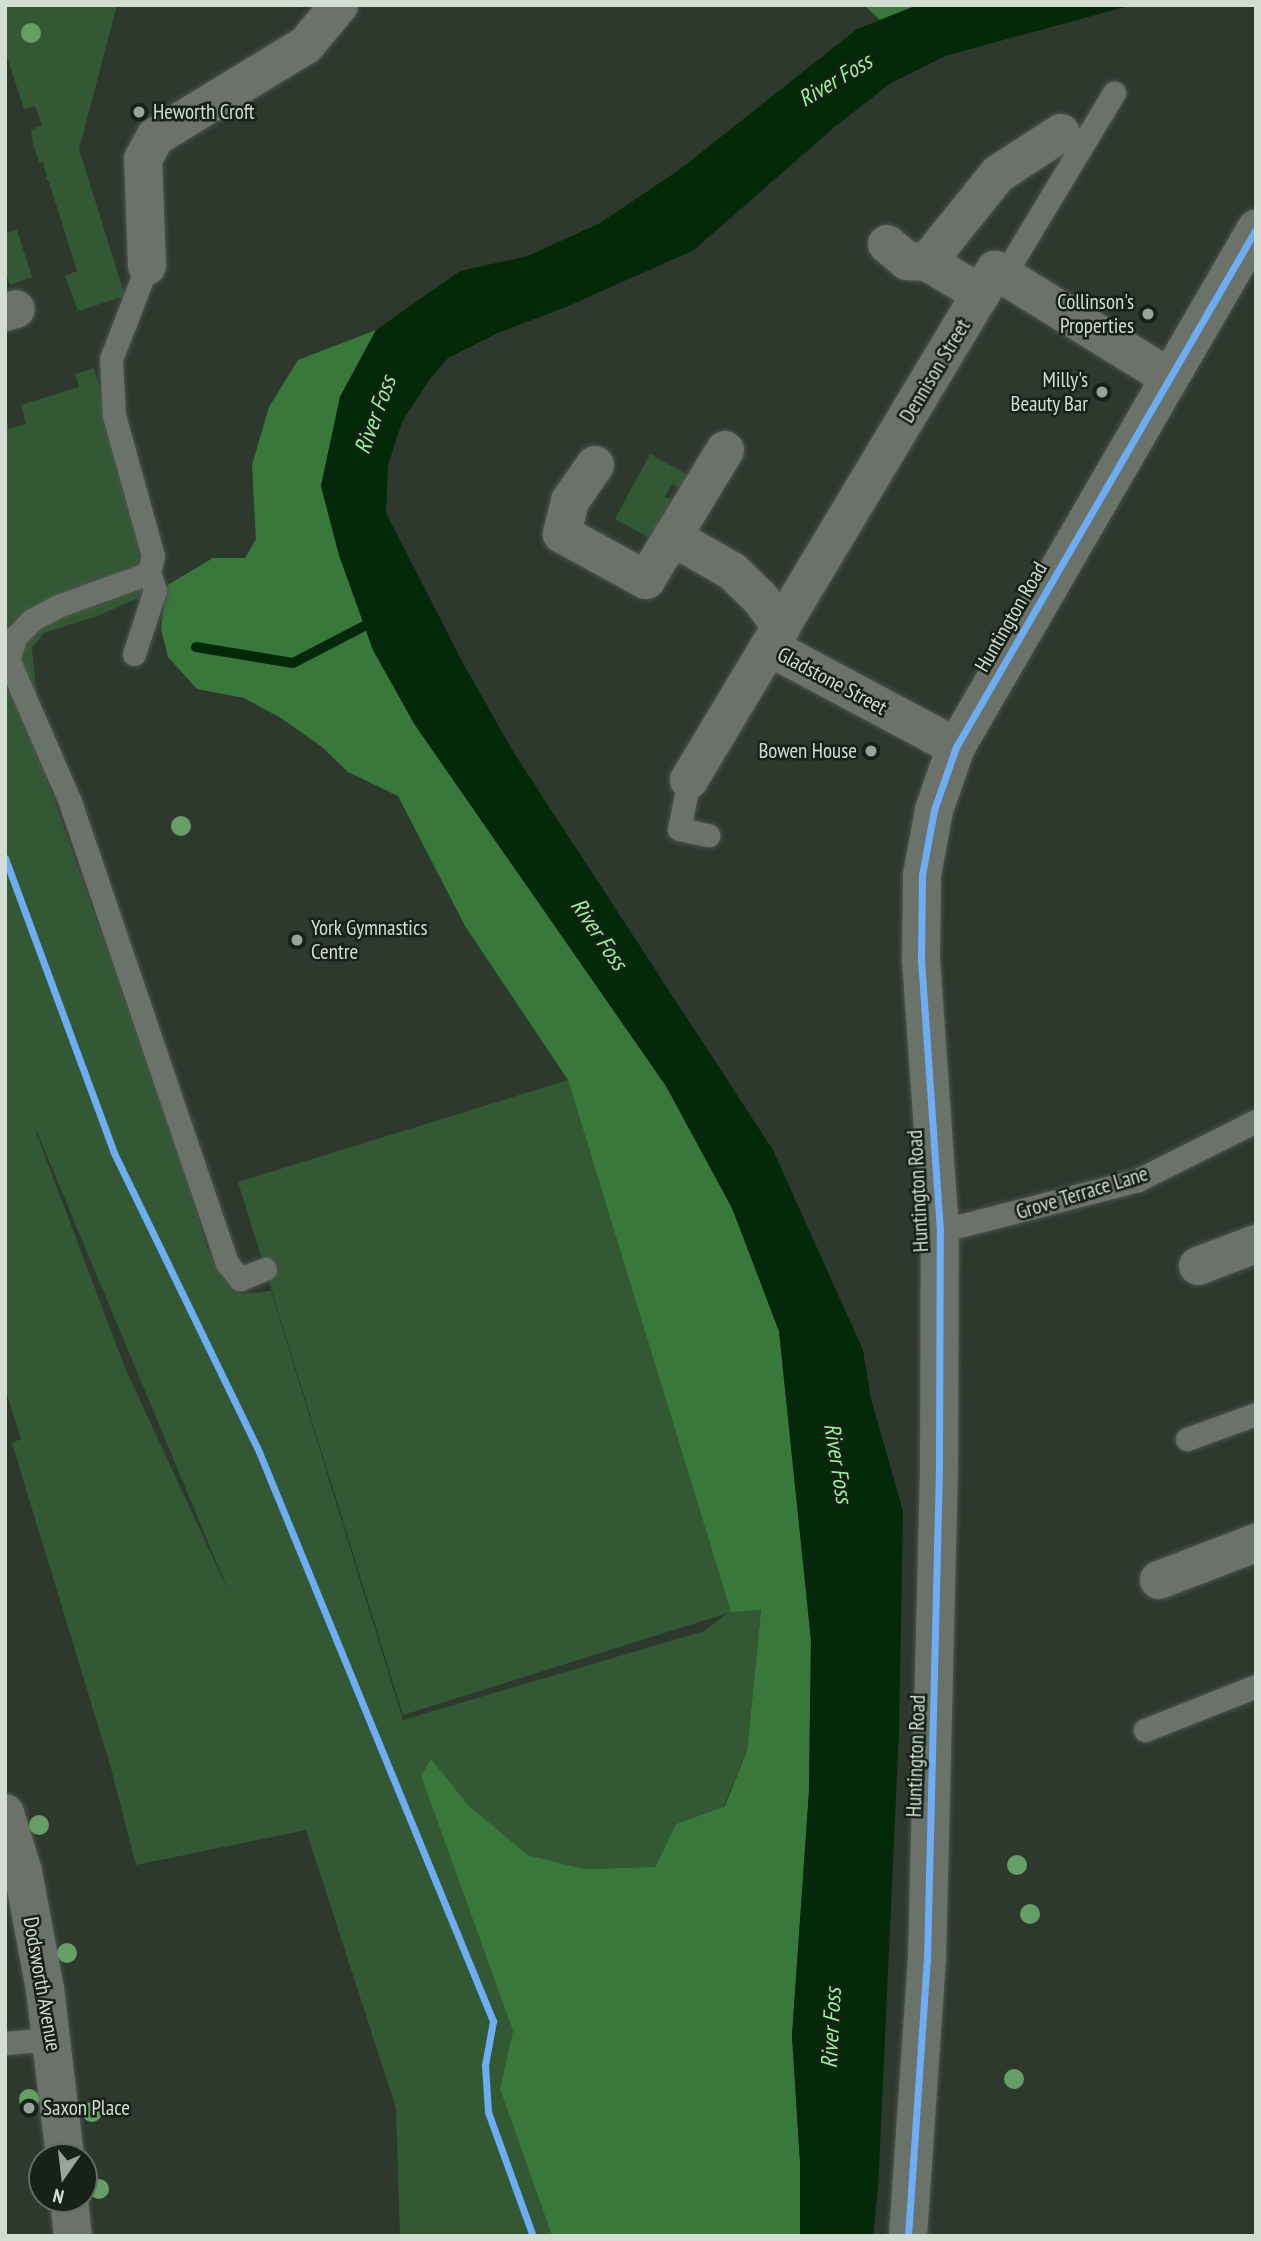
<!DOCTYPE html>
<style>
body{margin:0}
#map{position:relative;width:1261px;height:2241px;overflow:hidden;background:#2e392e;font-family:"PT Sans Narrow",sans-serif}
div>[style]{position:absolute}
.green>*{inset:0;background:#335834}
.forest>*{inset:0;background:#38783b}
.water>*{inset:0;background:#042908}
.stream>*{height:10px;margin:-5px;padding:0 5px;transform-origin:5px;border-radius:5px;background:#042908}
.roads{filter:drop-shadow(0 0 2px #4b554b) drop-shadow(0 0 2px #4b554b)}
.service>*{height:23px;margin:-11.5px;padding:0 11.5px;transform-origin:11.5px;border-radius:11.5px;background:#6a7269}
.minor>*{height:38px;margin:-19px;padding:0 19px;transform-origin:19px;border-radius:19px;background:#6a7269}
.tertiary>*{height:38px;margin:-19px;padding:0 19px;transform-origin:19px;border-radius:19px;background:#6a7269}
.cycleway>*{height:7px;margin:-3.5px;padding:0 3.5px;transform-origin:3.5px;border-radius:3.5px;background:#6dadf4}
.trees>*{width:20px;height:20px;margin:-10px;border-radius:50%;background:#659f66}
.dots>*{width:19px;height:19px;translate:-50% -50%;box-sizing:border-box;border:4px solid #182118;border-radius:50%}
span{translate:-50% -50%;white-space:nowrap;text-align:center;line-height:1.15;-webkit-text-stroke:5px #182118;paint-order:stroke}
.poi-label{font-size:21px;color:#d1ded1}
.left{translate:0 -50%;text-align:left}
.right{translate:-100% -50%;text-align:right}
.street-label{font-size:21px;color:#d1ded1}
.water-label{font-size:23px;color:#97f698;font-style:italic}
.frame{position:absolute;inset:0;border:7px solid #d1ded1;pointer-events:none}
.north{position:absolute;left:28px;top:2143px;width:70px;height:70px;box-sizing:border-box;background:#182118;border:2px solid #626d62;border-radius:50%;rotate:194deg;font-size:19px;font-weight:700;line-height:28px;text-align:center;color:#d1ded1}
.north::after{content:'';display:block;margin:auto;width:24px;height:32px;background:#98a498;clip-path:polygon(50% 0,100% 100%,50% 72%,0 100%)}
</style>
<div id="map">
<div class="green">
<div style="clip-path:polygon(5px 5px,117px 5px,79px 149px,125px 296px,78px 311px,65px 276px,77px 271px,49px 182px,45px 178px,47px 177px,43px 162px,39px 162px,33px 144px,31px 130px,42px 125px,35px 106px,24px 109px,5px 51px)"></div>
<div style="clip-path:polygon(17px 230px,32px 277px,10px 285px,5px 271px,5px 233px)"></div>
<div style="clip-path:polygon(evenodd,94px 368px,145px 547px,165px 586px,100px 615px,44px 633px,32px 648px,45px 774px,179px 1154px,208px 1251px,240px 1294px,271px 1291px,403px 1720px,704px 1631px,728px 1613px,403px 1715px,238px 1182px,568px 1080px,731px 1611px,761px 1610px,747px 1751px,724px 1806px,676px 1824px,655px 1867px,584px 1869px,528px 1855px,470px 1807px,431px 1759px,421px 1776px,513px 2031px,500px 2089px,552px 2236px,400px 2236px,396px 2108px,306px 1830px,136px 1865px,111px 1768px,12px 1443px,21px 1439px,5px 1388px,5px 416px,9px 429px,26px 424px,21px 405px,79px 387px,75px 374px,94px 368px,36px 1132px,37px 1132px,231px 1597px,125px 1368px,36px 1132px)"></div>
<div style="clip-path:polygon(650px 454px,688px 475px,680px 488px,672px 484px,665px 497px,671px 500px,650px 538px,615px 519px)"></div>
</div>
<div class="forest">
<div style="clip-path:polygon(864px 5px,918px 5px,880px 20px)"></div>
<div style="clip-path:polygon(376px 330px,340px 397px,321px 486px,339px 555px,373px 650px,415px 725px,666px 1086px,732px 1208px,779px 1331px,811px 1640px,809px 1791px,792px 2036px,800px 2162px,800px 2236px,552px 2236px,500px 2089px,513px 2031px,421px 1776px,431px 1759px,470px 1807px,528px 1855px,584px 1869px,655px 1867px,676px 1824px,725px 1806px,747px 1751px,761px 1610px,731px 1612px,568px 1080px,465px 926px,398px 796px,348px 772px,322px 747px,281px 718px,244px 698px,197px 689px,168px 657px,161px 629px,166px 586px,213px 558px,245px 558px,256px 539px,252px 465px,269px 407px,298px 360px)"></div>
</div>
<div class="water">
<div style="clip-path:polygon(918px 5px,1132px 5px,945px 56px,891px 83px,837px 125px,694px 250px,566px 307px,498px 333px,448px 358px,430px 379px,402px 422px,388px 465px,386px 513px,464px 665px,514px 753px,773px 1150px,863px 1350px,871px 1399px,903px 1511px,899px 1732px,878px 2190px,873px 2236px,800px 2236px,800px 2162px,792px 2036px,809px 1791px,811px 1640px,779px 1331px,732px 1208px,666px 1086px,415px 725px,373px 650px,339px 555px,321px 486px,340px 397px,376px 330px,460px 271px,528px 256px,600px 223px,679px 170px,857px 29px)"></div>
</div>
<div class="stream">
<div style="left:196px;top:647px;width:98px;rotate:9.4deg"></div>
<div style="left:293px;top:663px;width:91px;rotate:-27.4deg"></div>
</div>
<div class="roads">
<div class="service">
<div style="left:1004px;top:275px;width:213px;rotate:-58.9deg"></div>
<div style="left:149px;top:573px;width:97px;rotate:160.1deg"></div>
<div style="left:58px;top:606px;width:30px;rotate:152deg"></div>
<div style="left:32px;top:620px;width:23px;rotate:135deg"></div>
<div style="left:16px;top:636px;width:24px;rotate:109deg"></div>
<div style="left:8px;top:659px;width:153px;rotate:66.5deg"></div>
<div style="left:69px;top:799px;width:490px;rotate:71.2deg"></div>
<div style="left:227px;top:1263px;width:21px;rotate:51deg"></div>
<div style="left:240px;top:1279px;width:27px;rotate:-22deg"></div>
<div style="left:134px;top:654px;width:67px;rotate:-71.8deg"></div>
<div style="left:155px;top:590px;width:18px;rotate:-109deg"></div>
<div style="left:149px;top:573px;width:17px;rotate:-77deg"></div>
<div style="left:153px;top:556px;width:146px;rotate:-105.5deg"></div>
<div style="left:114px;top:415px;width:56px;rotate:-93.1deg"></div>
<div style="left:111px;top:359px;width:100px;rotate:-68.8deg"></div>
<div style="left:689px;top:780px;width:50px;rotate:101.5deg"></div>
<div style="left:679px;top:829px;width:30px;rotate:12deg"></div>
<div style="left:940px;top:1231px;width:204px;rotate:-14.4deg"></div>
<div style="left:1138px;top:1180px;width:132px;rotate:-26.6deg"></div>
<div style="left:1187px;top:1439px;width:73px;rotate:-19.9deg"></div>
<div style="left:1145px;top:1730px;width:119px;rotate:-21.6deg"></div>
<div style="left:5px;top:2043px;width:48px;rotate:-4.8deg"></div>
</div>
<div class="minor">
<div style="left:887px;top:244px;width:26px;rotate:40deg"></div>
<div style="left:907px;top:261px;width:20px;rotate:3deg"></div>
<div style="left:147px;top:266px;width:107px;rotate:-92.1deg"></div>
<div style="left:143px;top:159px;width:25px;rotate:-61deg"></div>
<div style="left:155px;top:137px;width:177px;rotate:-31.4deg"></div>
<div style="left:306px;top:45px;width:52px;rotate:-50.5deg"></div>
<div style="left:981px;top:294px;width:63px;rotate:-149.3deg"></div>
<div style="left:927px;top:262px;width:113px;rotate:-51.1deg"></div>
<div style="left:998px;top:174px;width:75px;rotate:-33.1deg"></div>
<div style="left:5px;top:312px;width:11px;rotate:-15deg"></div>
<div style="left:595px;top:465px;width:44px;rotate:124.8deg"></div>
<div style="left:570px;top:501px;width:34px;rotate:104deg"></div>
<div style="left:562px;top:534px;width:96px;rotate:28.7deg"></div>
<div style="left:646px;top:580px;width:152px;rotate:-58.7deg"></div>
<div style="left:672px;top:537px;width:69px;rotate:29.5deg"></div>
<div style="left:732px;top:571px;width:39px;rotate:44deg"></div>
<div style="left:760px;top:598px;width:36px;rotate:53deg"></div>
<div style="left:769px;top:647px;width:212px;rotate:28.1deg"></div>
<div style="left:689px;top:780px;width:595px;rotate:-59.04deg"></div>
<div style="left:995px;top:270px;width:203px;rotate:31.7deg"></div>
<div style="left:1198px;top:1266px;width:62px;rotate:-20.8deg"></div>
<div style="left:1159px;top:1580px;width:104px;rotate:-20.9deg"></div>
<div style="left:5px;top:1813px;width:62px;rotate:73deg"></div>
<div style="left:23px;top:1872px;width:119px;rotate:79.4deg"></div>
<div style="left:45px;top:1989px;width:169px;rotate:83.2deg"></div>
<div style="left:69px;top:2199px;width:37px;rotate:84deg"></div>
</div>
<div class="tertiary">
<div style="left:908px;top:2236px;width:278px;rotate:-86.1deg"></div>
<div style="left:927px;top:1959px;width:494px;rotate:-88.6deg"></div>
<div style="left:939px;top:1465px;width:234px;rotate:-89.8deg"></div>
<div style="left:940px;top:1231px;width:272px;rotate:-94deg"></div>
<div style="left:921px;top:960px;width:85px;rotate:-89.3deg"></div>
<div style="left:922px;top:875px;width:66px;rotate:-79.5deg"></div>
<div style="left:934px;top:810px;width:67px;rotate:-70.8deg"></div>
<div style="left:956px;top:747px;width:599px;rotate:-59.92deg"></div>
</div>
</div>
<div class="cycleway">
<div style="left:5px;top:858px;width:314px;rotate:69.7deg"></div>
<div style="left:114px;top:1153px;width:327px;rotate:64.1deg"></div>
<div style="left:257px;top:1447px;width:621px;rotate:67.65deg"></div>
<div style="left:493px;top:2021px;width:45px;rotate:100.3deg"></div>
<div style="left:485px;top:2065px;width:47px;rotate:86.3deg"></div>
<div style="left:488px;top:2112px;width:132px;rotate:70.1deg"></div>
<div style="left:908px;top:2236px;width:278px;rotate:-86.1deg"></div>
<div style="left:927px;top:1959px;width:494px;rotate:-88.6deg"></div>
<div style="left:939px;top:1465px;width:234px;rotate:-89.8deg"></div>
<div style="left:940px;top:1231px;width:272px;rotate:-94deg"></div>
<div style="left:921px;top:960px;width:85px;rotate:-89.3deg"></div>
<div style="left:922px;top:875px;width:66px;rotate:-79.5deg"></div>
<div style="left:934px;top:810px;width:67px;rotate:-70.8deg"></div>
<div style="left:956px;top:747px;width:599px;rotate:-59.92deg"></div>
</div>
<div class="trees">
<div style="left:31px;top:33px"></div>
<div style="left:181px;top:826px"></div>
<div style="left:39px;top:1825px"></div>
<div style="left:1017px;top:1865px"></div>
<div style="left:1030px;top:1914px"></div>
<div style="left:67px;top:1953px"></div>
<div style="left:1014px;top:2079px"></div>
<div style="left:29px;top:2099px"></div>
<div style="left:92px;top:2112px"></div>
<div style="left:99px;top:2189px"></div>
</div>
<div class="dots">
<div style="left:139px;top:112px;background:#98a498"></div>
<div style="left:1148px;top:314px;background:#98a498"></div>
<div style="left:1102px;top:392px;background:#98a498"></div>
<div style="left:871px;top:751px;background:#98a498"></div>
<div style="left:297px;top:940px;background:#98a498"></div>
<div style="left:29px;top:2108px;background:#98a498"></div>
</div>
<div class="poi-label">
<span class="left" style="left:153px;top:112px">Heworth Croft</span>
<span class="right" style="left:1134px;top:314px">Collinson's<br>Properties</span>
<span class="right" style="left:1088px;top:392px">Milly's<br>Beauty Bar</span>
<span class="right" style="left:857px;top:751px">Bowen House</span>
<span class="left" style="left:311px;top:940px">York Gymnastics<br>Centre</span>
<span class="left" style="left:43px;top:2108px">Saxon Place</span>
</div>
<div class="street-label">
<span style="left:935px;top:371px;rotate:-59deg">Dennison Street</span>
<span style="left:1011px;top:617px;rotate:-60deg">Huntington Road</span>
<span style="left:832px;top:681px;rotate:28deg">Gladstone Street</span>
<span style="left:918px;top:1191px;rotate:-93deg">Huntington Road</span>
<span style="left:1082px;top:1193px;rotate:-17deg">Grove Terrace Lane</span>
<span style="left:916px;top:1756px;rotate:-88deg">Huntington Road</span>
<span style="left:42px;top:1984px;rotate:80deg">Dodsworth Avenue</span>
</div>
<div class="water-label">
<span style="left:835px;top:80px;rotate:-31deg">River Foss</span>
<span style="left:375px;top:415px;rotate:-70deg">River Foss</span>
<span style="left:599px;top:934px;rotate:56deg">River Foss</span>
<span style="left:838px;top:1463px;rotate:81deg">River Foss</span>
<span style="left:831px;top:2028px;rotate:-87deg">River Foss</span>
</div>
<div class="frame"></div>
<div class="north">N</div>
</div>
